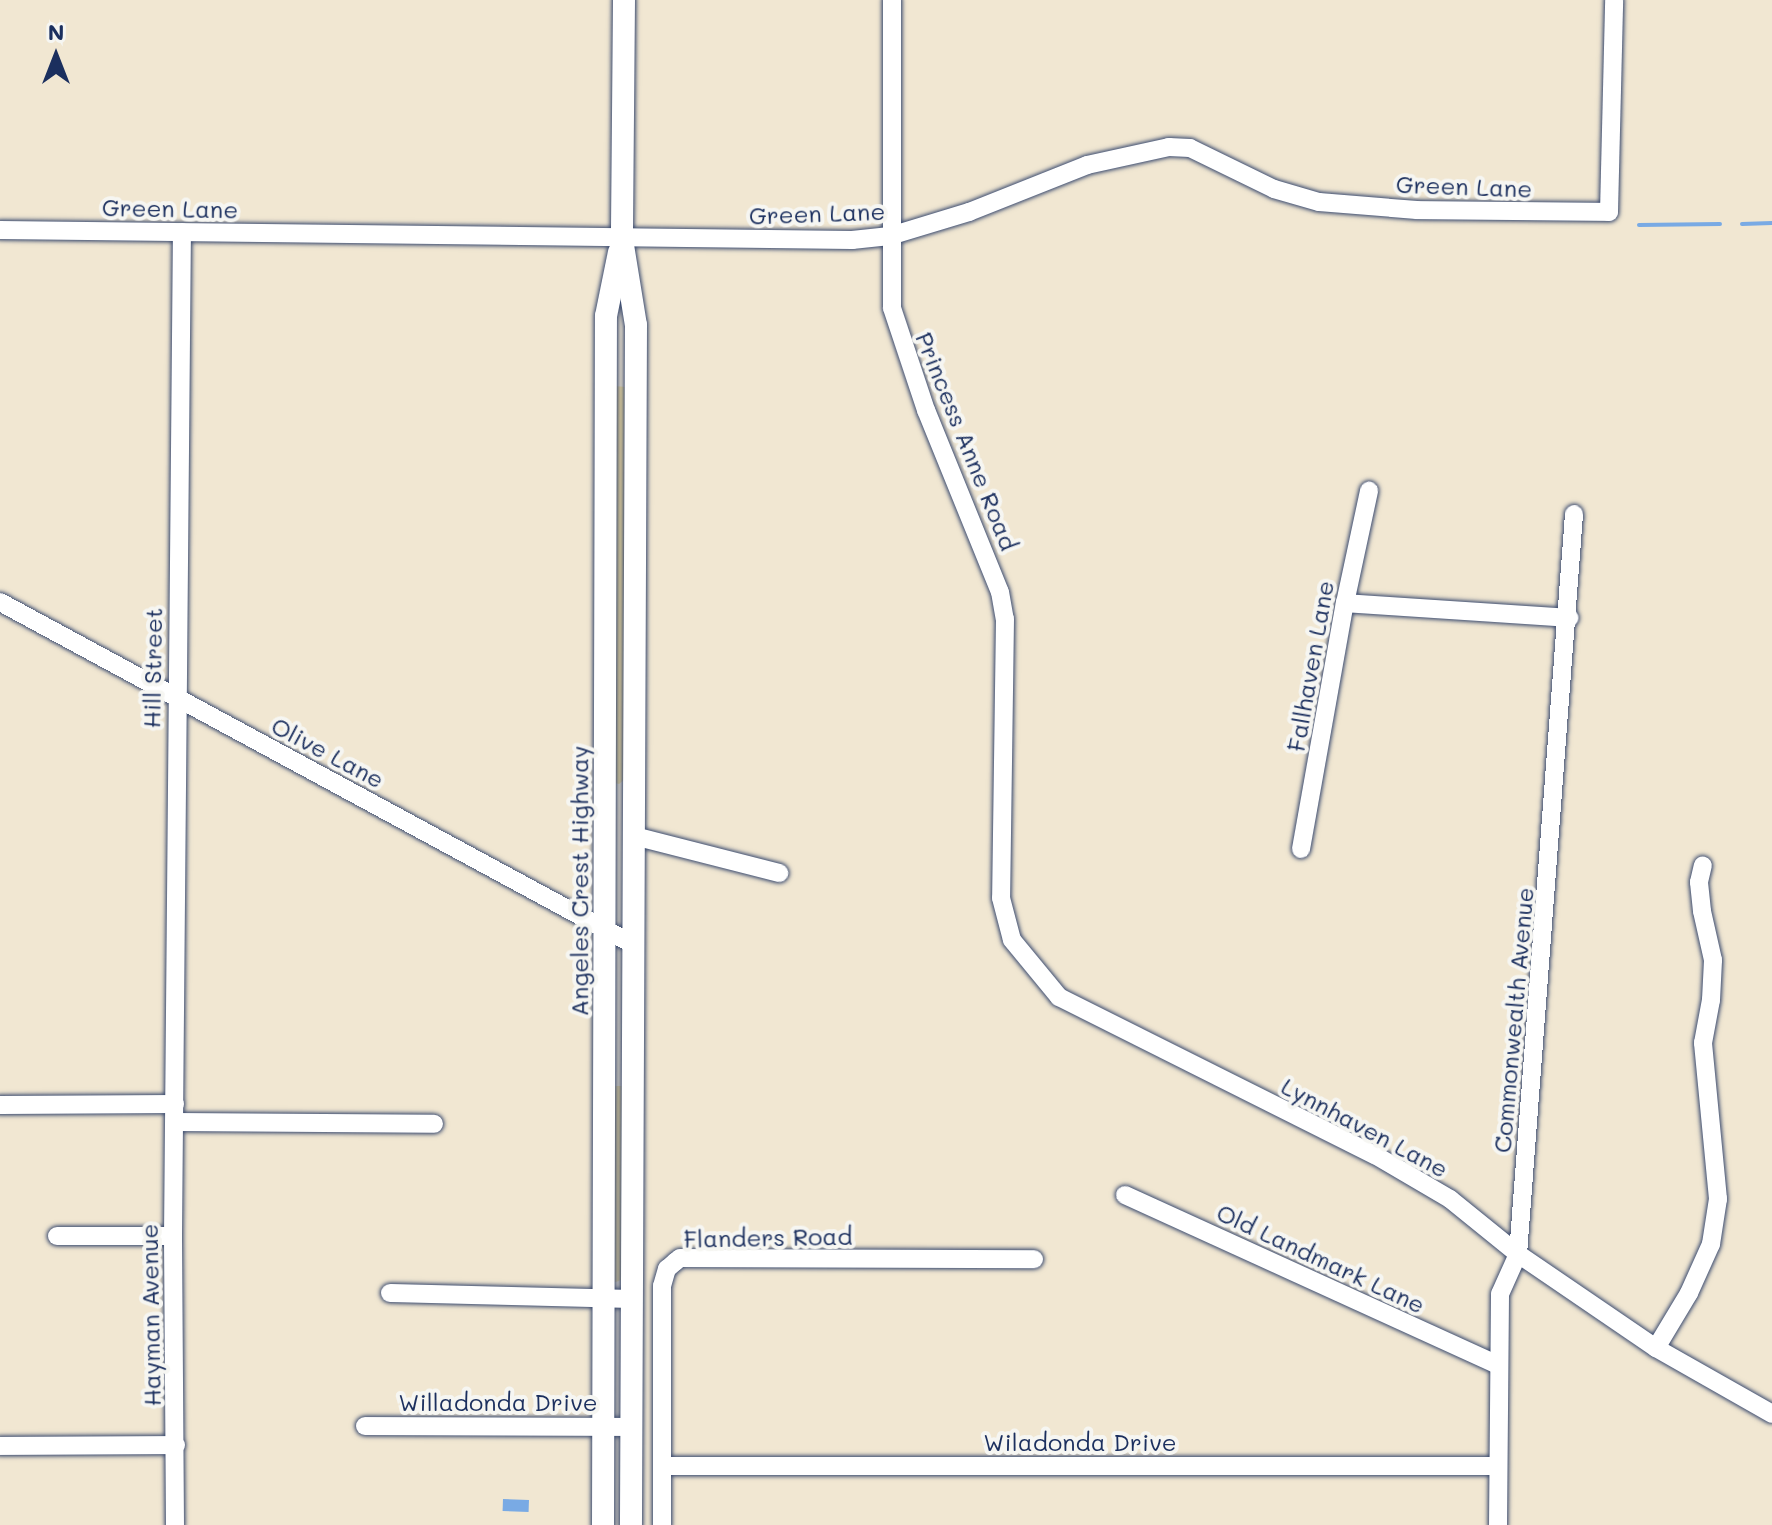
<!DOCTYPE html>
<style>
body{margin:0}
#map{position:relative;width:1772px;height:1525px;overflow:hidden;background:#f1e7d2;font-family:Mali,sans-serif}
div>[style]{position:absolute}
.sand>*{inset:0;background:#eeda9e}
.water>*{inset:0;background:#79aae4;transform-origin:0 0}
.stream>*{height:4px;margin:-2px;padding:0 2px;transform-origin:2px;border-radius:2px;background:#79aae4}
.roads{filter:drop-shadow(0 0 2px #3b4b6f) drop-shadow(0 0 2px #3b4b6f)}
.minor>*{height:18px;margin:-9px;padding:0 9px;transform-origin:9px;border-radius:9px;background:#fff}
.major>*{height:22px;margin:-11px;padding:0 11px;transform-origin:11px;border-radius:11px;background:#fff}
span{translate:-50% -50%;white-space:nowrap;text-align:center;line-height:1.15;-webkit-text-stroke:8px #f6f6f2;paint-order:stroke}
.street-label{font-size:24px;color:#1b2f5e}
.north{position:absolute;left:16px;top:16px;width:80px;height:80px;-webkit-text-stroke:6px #f6f6f2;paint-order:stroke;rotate:0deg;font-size:22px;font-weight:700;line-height:32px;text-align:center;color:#1b2f5e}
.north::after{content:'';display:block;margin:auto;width:28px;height:36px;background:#1b2f5e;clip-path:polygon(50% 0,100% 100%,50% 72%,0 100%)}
</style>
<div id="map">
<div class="sand">
<div style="clip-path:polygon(614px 386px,626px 387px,625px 779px,619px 784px,615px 783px)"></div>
<div style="clip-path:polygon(611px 1086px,624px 1086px,623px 1279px,616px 1282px,613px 1281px)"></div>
</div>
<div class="water">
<div style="left:503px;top:1499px;width:26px;height:12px;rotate:2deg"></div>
</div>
<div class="stream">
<div style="left:1742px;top:224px;width:30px;rotate:-2deg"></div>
<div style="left:1639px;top:225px;width:81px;rotate:-0.7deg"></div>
</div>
<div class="roads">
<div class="minor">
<div style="left:892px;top:0;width:308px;rotate:90deg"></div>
<div style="left:892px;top:308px;width:108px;rotate:71.6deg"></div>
<div style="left:926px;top:410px;width:196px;rotate:67.9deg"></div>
<div style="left:1000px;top:592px;width:27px;rotate:80deg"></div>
<div style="left:1005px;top:619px;width:279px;rotate:90.8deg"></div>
<div style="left:1001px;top:898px;width:43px;rotate:75.3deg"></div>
<div style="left:1012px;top:940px;width:74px;rotate:50.5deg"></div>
<div style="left:1059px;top:997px;width:353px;rotate:26.6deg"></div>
<div style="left:1375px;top:1155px;width:87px;rotate:30.4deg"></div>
<div style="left:1450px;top:1199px;width:87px;rotate:39deg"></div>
<div style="left:1518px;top:1254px;width:167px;rotate:34.3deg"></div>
<div style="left:1656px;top:1348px;width:133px;rotate:29.6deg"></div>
<div style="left:0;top:230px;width:852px;rotate:0.67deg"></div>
<div style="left:852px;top:240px;width:38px;rotate:-6deg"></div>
<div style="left:890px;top:236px;width:83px;rotate:-16.9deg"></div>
<div style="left:969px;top:212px;width:127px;rotate:-21.7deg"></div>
<div style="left:1087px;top:165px;width:84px;rotate:-12.4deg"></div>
<div style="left:1169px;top:147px;width:21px;rotate:3deg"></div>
<div style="left:1190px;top:148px;width:93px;rotate:26deg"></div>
<div style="left:1274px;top:189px;width:47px;rotate:16.1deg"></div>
<div style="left:1319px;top:202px;width:98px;rotate:4.7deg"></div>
<div style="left:1417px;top:210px;width:192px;rotate:0.6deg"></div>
<div style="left:1609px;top:212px;width:212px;rotate:-88.6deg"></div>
<div style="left:0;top:602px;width:721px;rotate:28.41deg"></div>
<div style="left:1345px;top:603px;width:225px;rotate:3.8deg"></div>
<div style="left:634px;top:836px;width:150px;rotate:14.3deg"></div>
<div style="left:1301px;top:849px;width:250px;rotate:-79.9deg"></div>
<div style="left:1345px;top:603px;width:115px;rotate:-77.9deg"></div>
<div style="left:0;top:1105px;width:175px;rotate:-0.3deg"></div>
<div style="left:175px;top:1122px;width:259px;rotate:0.4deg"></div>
<div style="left:1125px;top:1195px;width:410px;rotate:24.5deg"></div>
<div style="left:57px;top:1236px;width:116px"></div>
<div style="left:390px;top:1293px;width:243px;rotate:1.4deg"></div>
<div style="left:1656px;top:1348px;width:64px;rotate:-59deg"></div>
<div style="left:1689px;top:1293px;width:54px;rotate:-65.8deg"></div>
<div style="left:1711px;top:1244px;width:46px;rotate:-81.2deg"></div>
<div style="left:1718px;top:1199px;width:157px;rotate:-95.5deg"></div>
<div style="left:1703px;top:1043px;width:44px;rotate:-79.5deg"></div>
<div style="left:1711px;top:1000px;width:40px;rotate:-87.1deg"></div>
<div style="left:1713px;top:960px;width:50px;rotate:-102.7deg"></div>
<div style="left:1702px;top:911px;width:29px;rotate:-96deg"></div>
<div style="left:1699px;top:882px;width:17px;rotate:-77deg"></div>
<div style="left:365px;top:1426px;width:267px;rotate:0.2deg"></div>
<div style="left:0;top:1446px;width:176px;rotate:-0.3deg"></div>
<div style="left:662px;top:1466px;width:836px"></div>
<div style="left:175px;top:1525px;width:289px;rotate:-90.4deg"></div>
<div style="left:173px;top:1236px;width:1004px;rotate:-89.49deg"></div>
<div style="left:662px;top:1525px;width:239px;rotate:-90deg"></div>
<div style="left:662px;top:1286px;width:18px;rotate:-74deg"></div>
<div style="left:667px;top:1269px;width:11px;rotate:-41deg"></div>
<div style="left:675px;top:1262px;width:6px;rotate:-39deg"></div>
<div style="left:680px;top:1258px;width:354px;rotate:0.2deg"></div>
<div style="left:1498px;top:1525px;width:231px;rotate:-89.5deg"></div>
<div style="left:1500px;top:1294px;width:44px;rotate:-65.8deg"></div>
<div style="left:1518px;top:1254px;width:742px;rotate:-85.67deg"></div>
</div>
<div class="major">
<div style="left:624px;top:0;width:239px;rotate:90.5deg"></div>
<div style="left:622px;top:239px;width:87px;rotate:80.8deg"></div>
<div style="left:636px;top:325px;width:1200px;rotate:90.24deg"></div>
<div style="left:603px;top:1525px;width:1209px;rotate:-89.86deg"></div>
<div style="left:606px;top:316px;width:65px;rotate:-78.5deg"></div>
</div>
</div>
<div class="street-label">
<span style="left:1464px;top:186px;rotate:2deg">Green Lane</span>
<span style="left:170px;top:208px;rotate:1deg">Green Lane</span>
<span style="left:817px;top:213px;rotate:-2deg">Green Lane</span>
<span style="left:967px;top:441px;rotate:68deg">Princess Anne Road</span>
<span style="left:1310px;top:666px;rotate:-80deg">Fallhaven Lane</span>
<span style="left:152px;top:668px;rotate:-89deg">Hill Street</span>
<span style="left:328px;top:752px;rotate:28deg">Olive Lane</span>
<span style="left:579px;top:881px;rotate:-90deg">Angeles Crest Highway</span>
<span style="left:1513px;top:1020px;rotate:-85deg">Commonwealth Avenue</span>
<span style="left:1365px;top:1127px;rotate:28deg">Lynnhaven Lane</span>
<span style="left:768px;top:1237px;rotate:-1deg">Flanders Road</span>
<span style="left:1321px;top:1258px;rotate:25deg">Old Landmark Lane</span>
<span style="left:150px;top:1315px;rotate:-91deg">Hayman Avenue</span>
<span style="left:498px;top:1402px">Willadonda Drive</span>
<span style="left:1080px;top:1442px">Wiladonda Drive</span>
</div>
<div class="north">N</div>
</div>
